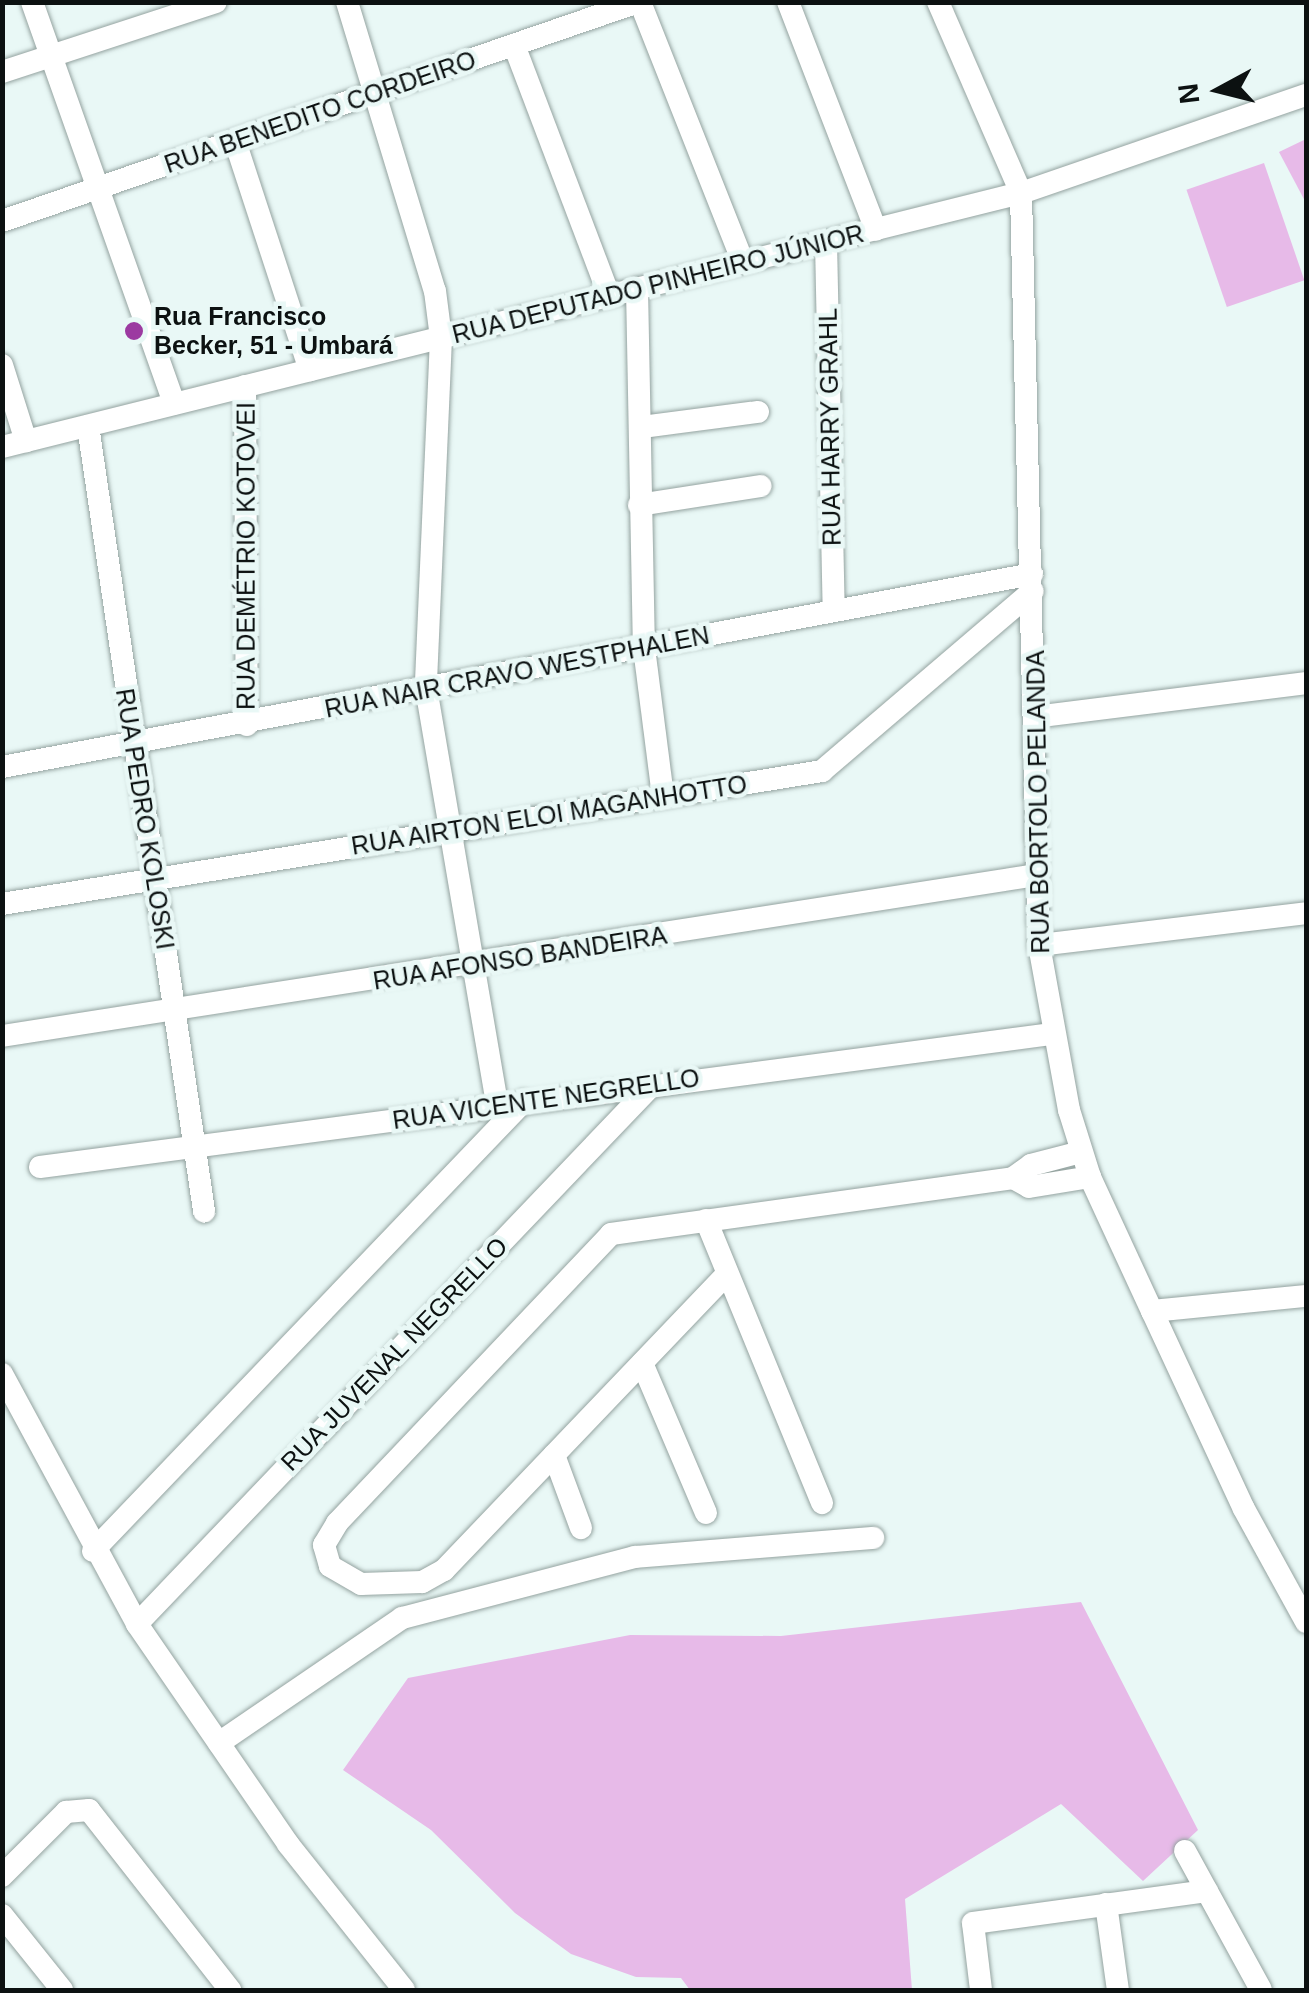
<!DOCTYPE html>
<meta charset="utf-8">
<style>
body{margin:0}
#map{position:relative;width:1309px;height:1993px;overflow:hidden;background:#e9f8f6;font-family:Helvetica,sans-serif}
div>[style]{position:absolute}
.green>*{inset:0;background:#e7bae8;transform-origin:0 0}
.roads{filter:drop-shadow(0 0 2px #94a3a0) drop-shadow(0 0 2px #94a3a0)}
.minor>*{height:22px;margin:-11px;padding:0 11px;transform-origin:11px;border-radius:11px;background:#fff}
.dots>*{width:28px;height:28px;translate:-50% -50%;box-sizing:border-box;border:5px solid #e9f8f6;border-radius:50%}
span{translate:-50% -50%;white-space:nowrap;text-align:center;line-height:1.15;-webkit-text-stroke:9px #e9f8f6;paint-order:stroke}
.street-label{font-size:25px;color:#0c1111}
.poi-label{font-size:25px;color:#0c1111;font-weight:700}
.left{translate:0 -50%;text-align:left}
.frame{position:absolute;inset:0;border:5px solid #0c1111;pointer-events:none}
.north{position:absolute;left:1169px;top:40px;width:100px;height:100px;-webkit-text-stroke:8px #e9f8f6;paint-order:stroke;rotate:263deg;font-size:28px;font-weight:700;line-height:40px;text-align:center;color:#0c1111}
.north::after{content:'';display:block;margin:auto;width:35px;height:45px;background:#0c1111;clip-path:polygon(50% 0,100% 100%,50% 72%,0 100%)}
</style>
<div id="map">
<div class="green">
<div style="clip-path:polygon(1306px 139px,1306px 203px,1279px 152px)"></div>
<div style="left:1264px;top:163px;width:124px;height:82px;rotate:71deg"></div>
<div style="clip-path:polygon(1081px 1602px,1198px 1830px,1143px 1881px,1061px 1804px,905px 1899px,912px 1990px,690px 1990px,681px 1978px,636px 1977px,571px 1954px,515px 1913px,431px 1830px,343px 1770px,408px 1678px,630px 1635px,781px 1636px)"></div>
</div>
<div class="roads">
<div class="minor">
<div style="left:32px;top:2px;width:426px;rotate:70.5deg"></div>
<div style="left:347px;top:2px;width:302px;rotate:73.1deg"></div>
<div style="left:435px;top:291px;width:47px;rotate:82.7deg"></div>
<div style="left:441px;top:338px;width:350px;rotate:92.5deg"></div>
<div style="left:426px;top:688px;width:422px;rotate:80.3deg"></div>
<div style="left:640px;top:2px;width:280px;rotate:68.4deg"></div>
<div style="left:788px;top:2px;width:244px;rotate:68.9deg"></div>
<div style="left:938px;top:2px;width:208px;rotate:66.5deg"></div>
<div style="left:1021px;top:193px;width:752px;rotate:88.63deg"></div>
<div style="left:1039px;top:945px;width:168px;rotate:79.7deg"></div>
<div style="left:1069px;top:1110px;width:70px;rotate:72.6deg"></div>
<div style="left:1090px;top:1177px;width:148px;rotate:65.2deg"></div>
<div style="left:1152px;top:1311px;width:218px;rotate:65.1deg"></div>
<div style="left:1244px;top:1509px;width:129px;rotate:61.2deg"></div>
<div style="left:514px;top:45px;width:267px;rotate:69.2deg"></div>
<div style="left:2px;top:72px;width:225px;rotate:-18.1deg"></div>
<div style="left:236px;top:144px;width:238px;rotate:71.9deg"></div>
<div style="left:2px;top:221px;width:673px;rotate:-19deg"></div>
<div style="left:826px;top:242px;width:369px;rotate:88.8deg"></div>
<div style="left:637px;top:288px;width:360px;rotate:88.9deg"></div>
<div style="left:644px;top:648px;width:150px;rotate:82.7deg"></div>
<div style="left:2px;top:365px;width:80px;rotate:72.5deg"></div>
<div style="left:245px;top:386px;width:339px;rotate:89.7deg"></div>
<div style="left:88px;top:426px;width:794px;rotate:81.59deg"></div>
<div style="left:642px;top:427px;width:117px;rotate:-7.4deg"></div>
<div style="left:2px;top:447px;width:1050px;rotate:-14deg"></div>
<div style="left:1021px;top:193px;width:301px;rotate:-19deg"></div>
<div style="left:639px;top:505px;width:123px;rotate:-8.9deg"></div>
<div style="left:1034px;top:717px;width:274px;rotate:-7.1deg"></div>
<div style="left:2px;top:767px;width:1048px;rotate:-10.61deg"></div>
<div style="left:2px;top:904px;width:831px;rotate:-9.21deg"></div>
<div style="left:822px;top:771px;width:277px;rotate:-40.5deg"></div>
<div style="left:1039px;top:945px;width:269px;rotate:-6.8deg"></div>
<div style="left:2px;top:1036px;width:1046px;rotate:-8.85deg"></div>
<div style="left:40px;top:1167px;width:1021px;rotate:-7.49deg"></div>
<div style="left:1013px;top:1178px;width:18px;rotate:29deg"></div>
<div style="left:1029px;top:1187px;width:62px;rotate:-9.3deg"></div>
<div style="left:706px;top:1220px;width:306px;rotate:67.7deg"></div>
<div style="left:725px;top:1276px;width:407px;rotate:133.7deg"></div>
<div style="left:444px;top:1570px;width:25px;rotate:151deg"></div>
<div style="left:422px;top:1582px;width:61px;rotate:178.1deg"></div>
<div style="left:361px;top:1584px;width:36px;rotate:-150deg"></div>
<div style="left:330px;top:1566px;width:22px;rotate:-106deg"></div>
<div style="left:324px;top:1545px;width:26px;rotate:-59deg"></div>
<div style="left:337px;top:1523px;width:398px;rotate:-46.5deg"></div>
<div style="left:611px;top:1234px;width:406px;rotate:-7.9deg"></div>
<div style="left:1013px;top:1178px;width:22px;rotate:-36deg"></div>
<div style="left:1031px;top:1165px;width:52px;rotate:-14.6deg"></div>
<div style="left:1152px;top:1311px;width:155px;rotate:-5.6deg"></div>
<div style="left:642px;top:1363px;width:163px;rotate:66.9deg"></div>
<div style="left:2px;top:1374px;width:284px;rotate:61.6deg"></div>
<div style="left:137px;top:1624px;width:267px;rotate:55.5deg"></div>
<div style="left:288px;top:1844px;width:186px;rotate:51.5deg"></div>
<div style="left:554px;top:1455px;width:78px;rotate:69.7deg"></div>
<div style="left:93px;top:1551px;width:623px;rotate:-46.24deg"></div>
<div style="left:137px;top:1624px;width:745px;rotate:-46.3deg"></div>
<div style="left:219px;top:1743px;width:222px;rotate:-34.3deg"></div>
<div style="left:402px;top:1618px;width:241px;rotate:-14.7deg"></div>
<div style="left:635px;top:1557px;width:239px;rotate:-4.6deg"></div>
<div style="left:1185px;top:1851px;width:158px;rotate:61.3deg"></div>
<div style="left:2px;top:1876px;width:91px;rotate:-45deg"></div>
<div style="left:66px;top:1812px;width:23px;rotate:-5deg"></div>
<div style="left:89px;top:1810px;width:229px;rotate:51.9deg"></div>
<div style="left:1106px;top:1904px;width:87px;rotate:82.1deg"></div>
<div style="left:2px;top:1915px;width:96px;rotate:51.3deg"></div>
<div style="left:981px;top:1990px;width:67px;rotate:-96.8deg"></div>
<div style="left:973px;top:1923px;width:236px;rotate:-7.8deg"></div>
</div>
</div>
<div class="dots">
<div style="left:134px;top:331px;background:#9c3aa1"></div>
</div>
<div class="street-label">
<span style="left:320px;top:112px;rotate:-19deg">RUA BENEDITO CORDEIRO</span>
<span style="left:658px;top:284px;rotate:-14deg">RUA DEPUTADO PINHEIRO JÚNIOR</span>
<span style="left:830px;top:427px;rotate:-91deg">RUA HARRY GRAHL</span>
<span style="left:246px;top:556px;rotate:-90deg">RUA DEMÉTRIO KOTOVEI</span>
<span style="left:517px;top:672px;rotate:-11deg">RUA NAIR CRAVO WESTPHALEN</span>
<span style="left:1038px;top:802px;rotate:-91deg">RUA BORTOLO PELANDA</span>
<span style="left:549px;top:815px;rotate:-9deg">RUA AIRTON ELOI MAGANHOTTO</span>
<span style="left:145px;top:819px;rotate:81deg">RUA PEDRO KOLOSKI</span>
<span style="left:520px;top:958px;rotate:-9deg">RUA AFONSO BANDEIRA</span>
<span style="left:546px;top:1099px;rotate:-8deg">RUA VICENTE NEGRELLO</span>
<span style="left:394px;top:1354px;rotate:-46deg">RUA JUVENAL NEGRELLO</span>
</div>
<div class="poi-label">
<span class="left" style="left:154px;top:331px">Rua Francisco<br>Becker, 51 - Umbará</span>
</div>
<div class="frame"></div>
<div class="north">N</div>
</div>
